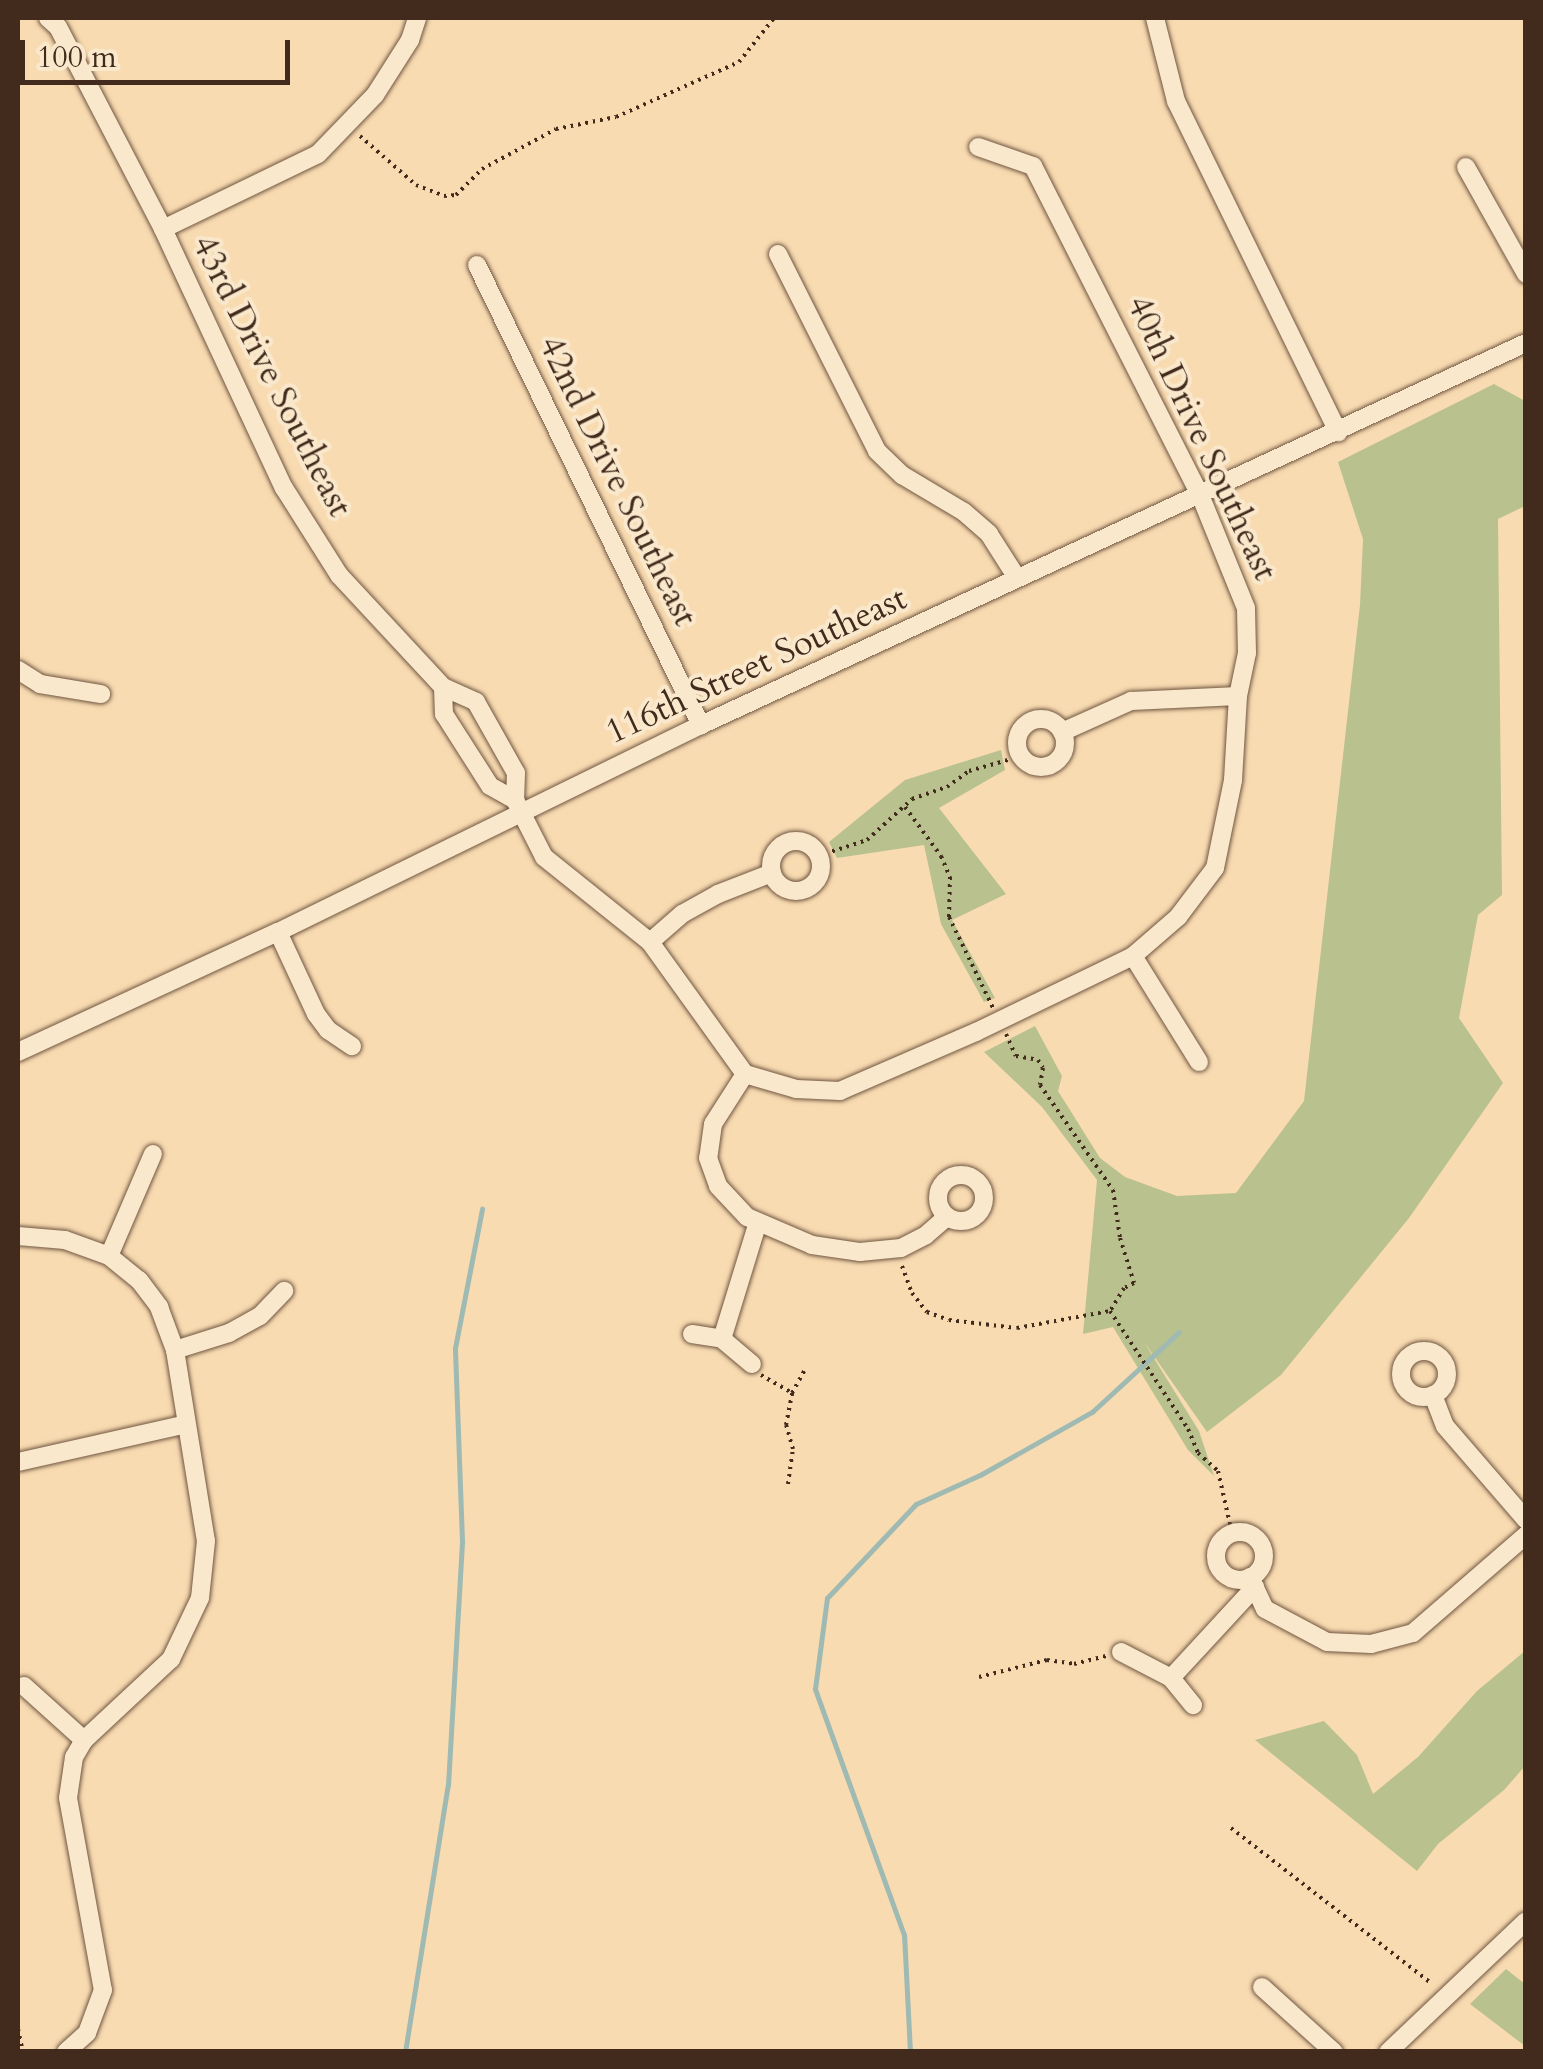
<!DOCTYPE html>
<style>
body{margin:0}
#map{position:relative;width:1543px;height:2069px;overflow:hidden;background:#f8dbb1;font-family:Cardo,serif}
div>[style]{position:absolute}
.green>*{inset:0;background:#b9c18f}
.stream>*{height:5px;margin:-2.5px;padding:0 2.5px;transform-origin:2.5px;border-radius:2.5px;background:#9fbab2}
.path>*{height:4px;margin-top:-2px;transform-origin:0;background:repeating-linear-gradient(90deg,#422a1c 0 2.5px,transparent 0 7.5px)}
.roads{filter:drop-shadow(0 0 2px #705641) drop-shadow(0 0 2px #705641)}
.minor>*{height:18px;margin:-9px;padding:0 9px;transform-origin:9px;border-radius:9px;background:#fae8cc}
.minor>.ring{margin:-9px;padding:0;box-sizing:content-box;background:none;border:18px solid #fae8cc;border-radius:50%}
span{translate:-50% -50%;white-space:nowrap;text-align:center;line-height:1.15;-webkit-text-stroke:8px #fae8cc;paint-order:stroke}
.street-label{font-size:35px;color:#422a1c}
.frame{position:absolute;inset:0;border:20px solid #422a1c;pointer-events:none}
.scale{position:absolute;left:20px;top:40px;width:270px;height:45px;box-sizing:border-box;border:5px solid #422a1c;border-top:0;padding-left:12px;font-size:30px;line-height:35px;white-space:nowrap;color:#422a1c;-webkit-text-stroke:8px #fae8cc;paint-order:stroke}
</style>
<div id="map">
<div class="green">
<div style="clip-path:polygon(1494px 384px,1525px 401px,1525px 506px,1498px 519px,1502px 895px,1478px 915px,1459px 1018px,1503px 1083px,1409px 1218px,1281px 1375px,1207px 1432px,1144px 1342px,1199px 1431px,1214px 1476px,1188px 1450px,1113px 1327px,1083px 1334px,1097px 1180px,1042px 1107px,984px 1052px,1035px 1026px,1062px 1076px,1058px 1091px,1100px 1158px,1125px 1177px,1177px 1196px,1236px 1193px,1304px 1101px,1360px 605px,1363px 539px,1338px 462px)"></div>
<div style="clip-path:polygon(1001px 750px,1005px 770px,939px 808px,1006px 894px,952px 920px,995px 998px,984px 1002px,941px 924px,924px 845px,837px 858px,829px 842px,905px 780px)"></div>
<div style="clip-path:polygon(1525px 1651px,1525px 1766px,1504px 1790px,1438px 1844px,1417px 1871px,1255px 1740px,1324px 1721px,1357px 1755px,1373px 1794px,1418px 1757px,1477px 1691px)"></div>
<div style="clip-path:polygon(1506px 1969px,1525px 1984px,1525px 2046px,1470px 2004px)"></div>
</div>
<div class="stream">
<div style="left:405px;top:2052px;width:270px;rotate:-80.9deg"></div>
<div style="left:448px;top:1785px;width:244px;rotate:-86.7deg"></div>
<div style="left:462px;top:1541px;width:193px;rotate:-92.1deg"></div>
<div style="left:455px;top:1348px;width:142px;rotate:-79deg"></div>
<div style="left:910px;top:2052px;width:117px;rotate:-92.9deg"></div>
<div style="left:904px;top:1935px;width:262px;rotate:-109.9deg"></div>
<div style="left:815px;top:1689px;width:92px;rotate:-82.5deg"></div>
<div style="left:827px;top:1598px;width:129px;rotate:-46.6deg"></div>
<div style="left:916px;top:1504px;width:70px;rotate:-24.4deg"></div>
<div style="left:980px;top:1475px;width:129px;rotate:-29.4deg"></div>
<div style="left:1092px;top:1412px;width:118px;rotate:-42.6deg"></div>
</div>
<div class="path">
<div style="left:360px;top:136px;width:74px;rotate:41.2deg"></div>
<div style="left:416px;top:185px;width:30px;rotate:21deg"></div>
<div style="left:444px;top:196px;width:12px;rotate:-5deg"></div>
<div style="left:456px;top:195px;width:37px;rotate:-45deg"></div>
<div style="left:482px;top:169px;width:84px;rotate:-28.4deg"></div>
<div style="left:556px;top:129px;width:61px;rotate:-11.3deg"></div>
<div style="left:616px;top:117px;width:135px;rotate:-24.1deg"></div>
<div style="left:739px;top:62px;width:56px;rotate:-51.5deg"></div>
<div style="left:905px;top:807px;width:61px;rotate:53.7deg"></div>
<div style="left:941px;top:856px;width:23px;rotate:67deg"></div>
<div style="left:950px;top:877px;width:40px;rotate:91.4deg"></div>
<div style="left:949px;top:917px;width:101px;rotate:64.2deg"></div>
<div style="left:818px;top:856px;width:52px;rotate:-18.1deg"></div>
<div style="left:867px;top:840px;width:61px;rotate:-42.3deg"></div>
<div style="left:912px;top:799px;width:37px;rotate:-19deg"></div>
<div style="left:947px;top:787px;width:27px;rotate:-36deg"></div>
<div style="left:969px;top:771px;width:55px;rotate:-15.8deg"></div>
<div style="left:1006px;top:1034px;width:24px;rotate:66deg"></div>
<div style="left:1016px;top:1056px;width:22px;rotate:10deg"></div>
<div style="left:1038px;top:1060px;width:9px;rotate:58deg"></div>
<div style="left:1043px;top:1068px;width:17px;rotate:100deg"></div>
<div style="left:1040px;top:1085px;width:128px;rotate:55.2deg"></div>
<div style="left:1113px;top:1190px;width:49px;rotate:81.7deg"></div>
<div style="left:1120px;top:1238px;width:47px;rotate:72.7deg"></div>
<div style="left:1134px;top:1283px;width:11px;rotate:153deg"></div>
<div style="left:1124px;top:1288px;width:27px;rotate:121deg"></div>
<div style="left:1110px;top:1311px;width:141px;rotate:56.5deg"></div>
<div style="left:1188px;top:1429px;width:26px;rotate:67deg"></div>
<div style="left:1198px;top:1453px;width:27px;rotate:42deg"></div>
<div style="left:1218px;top:1471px;width:64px;rotate:77.3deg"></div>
<div style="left:902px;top:1266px;width:29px;rotate:70deg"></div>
<div style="left:912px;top:1293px;width:24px;rotate:52deg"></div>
<div style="left:927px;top:1312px;width:23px;rotate:20deg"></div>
<div style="left:949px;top:1320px;width:68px;rotate:6.7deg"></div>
<div style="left:1017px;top:1328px;width:95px;rotate:-10.4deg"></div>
<div style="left:761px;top:1375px;width:36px;rotate:30deg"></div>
<div style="left:788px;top:1484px;width:35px;rotate:-82deg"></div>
<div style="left:793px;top:1449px;width:25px;rotate:-106deg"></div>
<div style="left:786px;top:1425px;width:33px;rotate:-79deg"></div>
<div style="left:792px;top:1393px;width:26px;rotate:-61deg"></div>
<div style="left:979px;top:1677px;width:70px;rotate:-14deg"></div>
<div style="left:1047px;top:1660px;width:27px;rotate:8deg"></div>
<div style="left:1074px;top:1664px;width:34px;rotate:-14deg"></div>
<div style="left:1231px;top:1828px;width:254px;rotate:37.8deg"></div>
<div style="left:18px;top:2029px;width:24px;rotate:78deg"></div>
</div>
<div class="roads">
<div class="minor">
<div style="left:48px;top:18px;width:13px;rotate:42deg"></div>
<div style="left:58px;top:27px;width:228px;rotate:62.5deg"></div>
<div style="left:163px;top:229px;width:286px;rotate:65deg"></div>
<div style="left:284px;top:488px;width:103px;rotate:57.7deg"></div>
<div style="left:339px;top:575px;width:153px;rotate:47.1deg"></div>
<div style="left:443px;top:687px;width:36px;rotate:24deg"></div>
<div style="left:476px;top:702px;width:81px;rotate:60.6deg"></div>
<div style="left:516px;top:773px;width:27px;rotate:92deg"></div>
<div style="left:1155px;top:18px;width:86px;rotate:75.8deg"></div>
<div style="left:1176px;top:101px;width:369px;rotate:63.9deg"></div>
<div style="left:1466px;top:167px;width:123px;rotate:60.7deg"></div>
<div style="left:163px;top:229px;width:172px;rotate:-25.8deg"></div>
<div style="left:318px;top:154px;width:82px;rotate:-46deg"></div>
<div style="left:375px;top:95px;width:65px;rotate:-57.5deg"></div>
<div style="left:410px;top:40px;width:23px;rotate:-72deg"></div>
<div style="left:778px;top:254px;width:220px;rotate:63.3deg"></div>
<div style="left:877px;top:451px;width:35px;rotate:44deg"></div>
<div style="left:902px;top:475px;width:72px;rotate:30.8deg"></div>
<div style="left:964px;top:512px;width:33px;rotate:41deg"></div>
<div style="left:989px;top:534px;width:52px;rotate:57.5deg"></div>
<div style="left:477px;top:265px;width:512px;rotate:64.04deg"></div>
<div style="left:18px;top:670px;width:26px;rotate:32deg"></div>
<div style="left:40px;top:684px;width:62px;rotate:9.3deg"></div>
<div style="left:443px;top:687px;width:27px;rotate:88deg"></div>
<div style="left:444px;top:714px;width:85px;rotate:57.4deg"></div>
<div style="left:490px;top:786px;width:29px;rotate:29deg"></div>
<div style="left:515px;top:800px;width:64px;rotate:63deg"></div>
<div style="left:544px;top:857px;width:136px;rotate:38.7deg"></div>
<div style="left:650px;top:942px;width:163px;rotate:54.3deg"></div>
<div class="ring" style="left:1017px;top:719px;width:30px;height:30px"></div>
<div style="left:1062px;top:732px;width:76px;rotate:-24.2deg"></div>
<div style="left:1131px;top:701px;width:107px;rotate:-2.7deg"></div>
<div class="ring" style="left:771px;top:841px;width:32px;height:32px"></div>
<div style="left:278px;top:932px;width:90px;rotate:65.1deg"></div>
<div style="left:316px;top:1014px;width:20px;rotate:53deg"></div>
<div style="left:328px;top:1030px;width:29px;rotate:34deg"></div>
<div style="left:650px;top:942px;width:43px;rotate:-41.2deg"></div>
<div style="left:682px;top:914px;width:41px;rotate:-29.1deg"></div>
<div style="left:718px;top:894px;width:58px;rotate:-21.3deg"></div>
<div style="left:1133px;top:956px;width:125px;rotate:58.1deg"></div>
<div style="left:18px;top:1052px;width:286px;rotate:-24.8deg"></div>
<div style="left:278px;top:932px;width:471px;rotate:-26.1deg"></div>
<div style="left:701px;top:725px;width:909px;rotate:-24.85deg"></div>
<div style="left:745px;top:1074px;width:53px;rotate:16.4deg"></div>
<div style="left:796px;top:1089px;width:44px;rotate:2.6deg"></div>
<div style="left:840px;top:1091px;width:148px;rotate:-23.5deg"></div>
<div style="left:976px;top:1032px;width:174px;rotate:-25.8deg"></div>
<div style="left:1133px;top:956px;width:60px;rotate:-40.9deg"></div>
<div style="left:1178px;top:917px;width:61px;rotate:-52.9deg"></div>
<div style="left:1215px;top:868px;width:90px;rotate:-78.4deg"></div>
<div style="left:1233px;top:780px;width:84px;rotate:-86.6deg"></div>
<div style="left:1238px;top:696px;width:44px;rotate:-78.2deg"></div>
<div style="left:1247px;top:653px;width:45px;rotate:-91.3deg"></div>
<div style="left:1246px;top:608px;width:120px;rotate:-112.1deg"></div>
<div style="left:1201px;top:497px;width:371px;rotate:-116.9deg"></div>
<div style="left:1033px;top:166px;width:58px;rotate:-160.9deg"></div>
<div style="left:745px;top:1074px;width:59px;rotate:122.6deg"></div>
<div style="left:713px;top:1124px;width:34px;rotate:98deg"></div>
<div style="left:708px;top:1158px;width:30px;rotate:70deg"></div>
<div style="left:718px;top:1186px;width:42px;rotate:46.9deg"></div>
<div style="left:747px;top:1217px;width:71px;rotate:23.3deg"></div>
<div style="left:812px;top:1245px;width:49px;rotate:8.3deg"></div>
<div style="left:860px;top:1252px;width:41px;rotate:-5.6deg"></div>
<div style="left:901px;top:1248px;width:28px;rotate:-27deg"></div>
<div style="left:926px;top:1235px;width:28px;rotate:-41deg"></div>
<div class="ring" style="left:938px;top:1175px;width:28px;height:28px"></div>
<div style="left:18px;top:1236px;width:47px;rotate:4.9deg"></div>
<div style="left:65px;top:1240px;width:47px;rotate:20deg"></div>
<div style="left:109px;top:1256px;width:38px;rotate:39deg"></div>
<div style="left:139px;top:1280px;width:34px;rotate:53deg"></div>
<div style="left:159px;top:1307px;width:46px;rotate:69.6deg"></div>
<div style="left:175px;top:1350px;width:193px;rotate:80.8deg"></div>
<div style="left:206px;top:1541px;width:57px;rotate:96deg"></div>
<div style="left:200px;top:1598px;width:68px;rotate:115.4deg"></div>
<div style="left:171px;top:1659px;width:119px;rotate:137deg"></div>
<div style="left:84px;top:1740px;width:20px;rotate:120deg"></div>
<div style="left:74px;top:1757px;width:41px;rotate:98.3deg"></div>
<div style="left:68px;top:1798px;width:195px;rotate:79.7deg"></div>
<div style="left:103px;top:1990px;width:46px;rotate:110.4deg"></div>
<div style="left:87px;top:2033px;width:28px;rotate:138deg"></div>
<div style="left:109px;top:1256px;width:111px;rotate:-66.7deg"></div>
<div style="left:692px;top:1334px;width:30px;rotate:9deg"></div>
<div style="left:722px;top:1339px;width:39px;rotate:40deg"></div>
<div style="left:722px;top:1339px;width:122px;rotate:-72.9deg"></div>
<div style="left:175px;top:1350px;width:57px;rotate:-17.5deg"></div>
<div style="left:229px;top:1333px;width:35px;rotate:-29deg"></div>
<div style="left:260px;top:1316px;width:35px;rotate:-46deg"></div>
<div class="ring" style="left:1401px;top:1351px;width:28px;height:28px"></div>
<div style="left:1433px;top:1395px;width:33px;rotate:69deg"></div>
<div style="left:1445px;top:1426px;width:124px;rotate:49.2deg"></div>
<div style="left:18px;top:1462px;width:172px;rotate:-12.7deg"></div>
<div class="ring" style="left:1216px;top:1532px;width:30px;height:30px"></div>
<div style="left:1250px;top:1577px;width:35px;rotate:65deg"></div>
<div style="left:1265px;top:1609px;width:70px;rotate:28deg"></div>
<div style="left:1327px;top:1642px;width:44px;rotate:2.6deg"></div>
<div style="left:1371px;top:1644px;width:43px;rotate:-14.7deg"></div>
<div style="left:1413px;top:1633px;width:150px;rotate:-40.9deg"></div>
<div style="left:1121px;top:1652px;width:56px;rotate:27.5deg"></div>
<div style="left:1171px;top:1678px;width:35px;rotate:51deg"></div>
<div style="left:1171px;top:1678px;width:124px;rotate:-47.3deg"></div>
<div style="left:24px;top:1686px;width:81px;rotate:42deg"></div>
<div style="left:1262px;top:1987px;width:97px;rotate:42.1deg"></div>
<div style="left:1388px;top:2052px;width:190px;rotate:-43.5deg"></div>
</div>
</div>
<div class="street-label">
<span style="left:272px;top:376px;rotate:63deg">43rd Drive Southeast</span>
<span style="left:1202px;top:438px;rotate:65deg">40th Drive Southeast</span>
<span style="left:618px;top:481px;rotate:64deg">42nd Drive Southeast</span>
<span style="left:756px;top:665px;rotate:-25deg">116th Street Southeast</span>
</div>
<div class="frame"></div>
<div class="scale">100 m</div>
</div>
